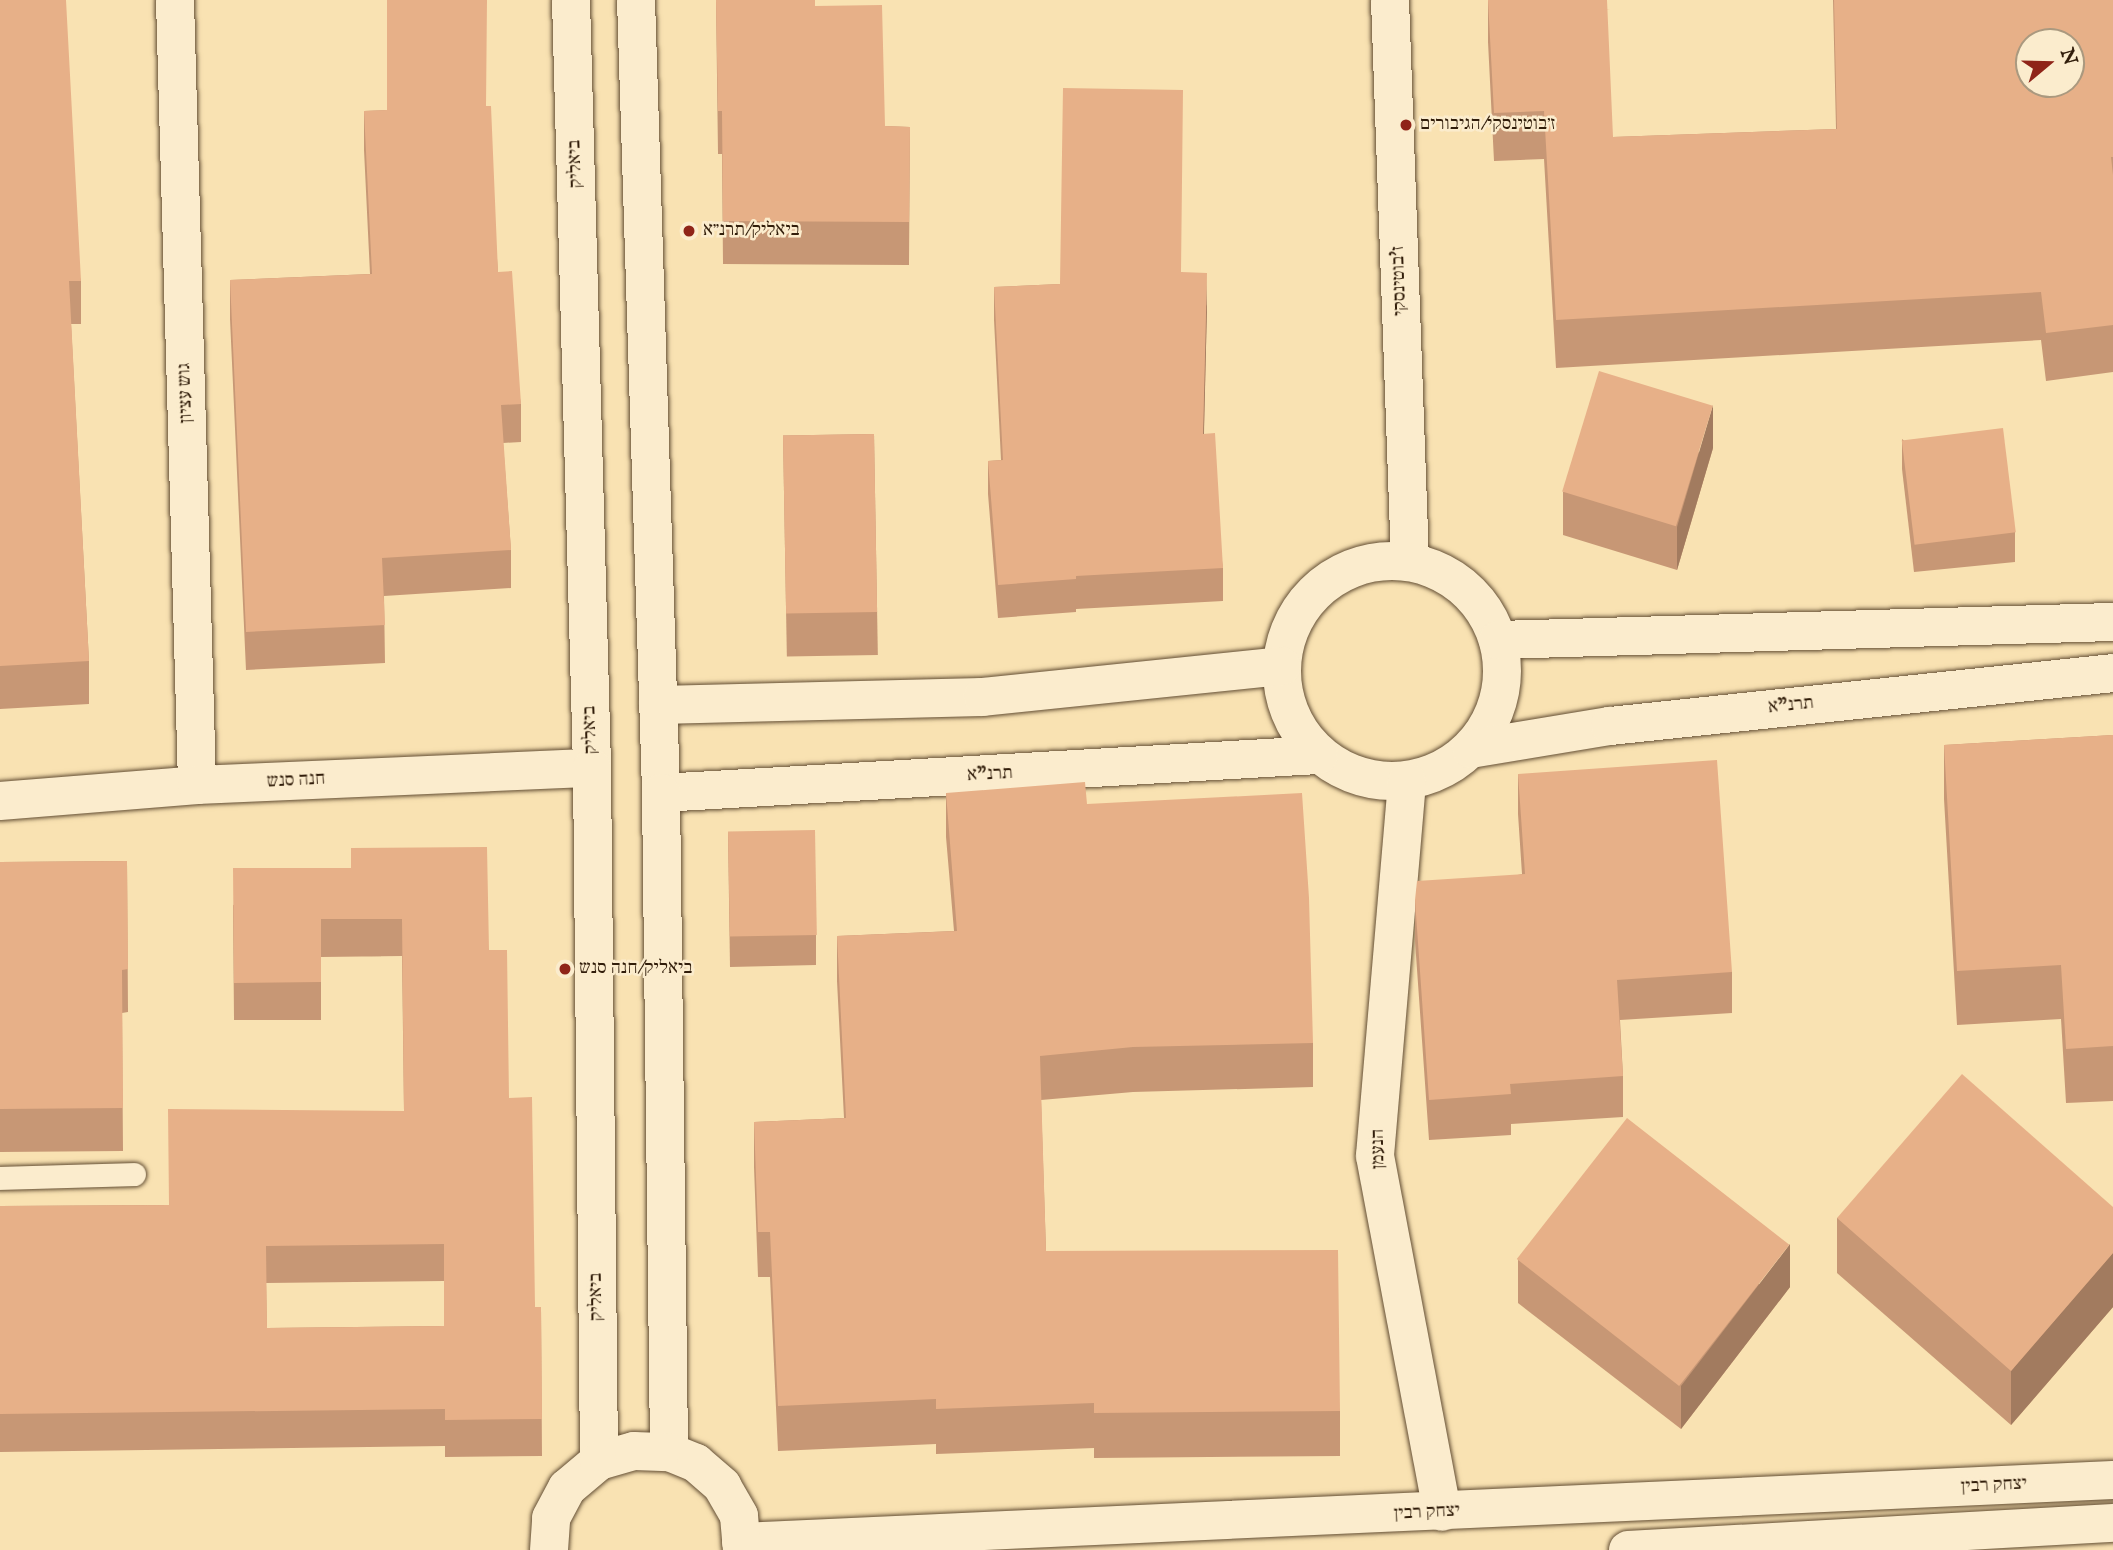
<!DOCTYPE html>
<meta charset="utf-8">
<style>
body{margin:0}
#map{position:relative;width:2113px;height:1550px;overflow:hidden;background:#f9e2b2;font-family:"IM FELL English","Frank Ruhl Libre",serif}
div>[style]{position:absolute}
.roads{filter:drop-shadow(0 0 2px #634e34) drop-shadow(0 0 2px #634e34)}
.lane>*{height:23px;margin:-11.5px;padding:0 11.5px;transform-origin:11.5px;border-radius:11.5px;background:#fbeccd}
.street>*{height:38px;margin:-19px;padding:0 19px;transform-origin:19px;border-radius:19px;background:#fbeccd}
.street>.ring{margin:-19px;padding:0;box-sizing:content-box;background:none;border:38px solid #fbeccd;border-radius:50%}
.secondary>*{height:38px;margin:-19px;padding:0 19px;transform-origin:19px;border-radius:19px;background:#fbeccd}
.wall>*{inset:0;background:#c79775;transform-origin:0 0}
.shaded-wall>*{inset:0;background:#a27b5f}
.building>*{inset:0;background:#e7b088;transform-origin:0 0}
.dots>*{width:19px;height:19px;translate:-50% -50%;box-sizing:border-box;border:4px solid #fbeccd;border-radius:50%}
span{translate:-50% -50%;white-space:nowrap;text-align:center;line-height:1.15;-webkit-text-stroke:5px #fbeccd;paint-order:stroke}
.poi-label{font-size:19px;color:#311d0a}
.left{translate:0 -50%;text-align:left}
.street-label{font-size:19px;color:#311d0a}
.north{position:absolute;left:2015px;top:28px;width:70px;height:70px;box-sizing:border-box;background:#fbeccd;border:2px solid #aa997f;border-radius:50%;rotate:71deg;font-size:19px;font-weight:700;line-height:28px;text-align:center;color:#311d0a}
.north::after{content:'';display:block;margin:auto;width:24px;height:32px;background:#8f2418;clip-path:polygon(50% 0,100% 100%,50% 72%,0 100%)}
</style>
<div id="map">
<div class="roads">
<div class="lane">
<div style="left:0;top:1178px;width:134px;rotate:-1.7deg"></div>
</div>
<div class="street">
<div style="left:175px;top:0;width:785px;rotate:88.39deg"></div>
<div style="left:1390px;top:0;width:562px;rotate:87.96deg"></div>
<div class="ring" style="left:1282px;top:561px;width:182px;height:182px"></div>
<div style="left:1498px;top:640px;width:615px;rotate:-1.68deg"></div>
<div style="left:658px;top:705px;width:325px;rotate:-1.4deg"></div>
<div style="left:983px;top:697px;width:300px;rotate:-5.9deg"></div>
<div style="left:1471px;top:749px;width:141px;rotate:-9.4deg"></div>
<div style="left:1610px;top:726px;width:506px;rotate:-6.01deg"></div>
<div style="left:1407px;top:782px;width:375px;rotate:94.9deg"></div>
<div style="left:1375px;top:1156px;width:362px;rotate:79.3deg"></div>
<div style="left:661px;top:793px;width:659px;rotate:-3.31deg"></div>
<div style="left:0;top:801px;width:198px;rotate:-4.6deg"></div>
<div style="left:197px;top:785px;width:395px;rotate:-2.5deg"></div>
</div>
<div class="secondary">
<div style="left:571px;top:0;width:768px;rotate:88.43deg"></div>
<div style="left:592px;top:768px;width:693px;rotate:89.42deg"></div>
<div style="left:636px;top:0;width:793px;rotate:88.19deg"></div>
<div style="left:661px;top:793px;width:659px;rotate:89.3deg"></div>
<div style="left:741px;top:1542px;width:1373px;rotate:-2.59deg"></div>
<div style="left:549px;top:1550px;width:32px;rotate:-86deg"></div>
<div style="left:551px;top:1518px;width:34px;rotate:-62deg"></div>
<div style="left:567px;top:1488px;width:42px;rotate:-40.2deg"></div>
<div style="left:599px;top:1461px;width:36px;rotate:-16deg"></div>
<div style="left:634px;top:1451px;width:35px;rotate:2deg"></div>
<div style="left:669px;top:1452px;width:29px;rotate:22deg"></div>
<div style="left:696px;top:1463px;width:35px;rotate:41deg"></div>
<div style="left:722px;top:1486px;width:34px;rotate:60deg"></div>
<div style="left:739px;top:1516px;width:34px;rotate:85deg"></div>
<div style="left:1628px;top:1550px;width:486px;rotate:-3.2deg"></div>
</div>
</div>
<div class="wall">
<div style="clip-path:polygon(0 0,81px 281px,81px 324px,71px 324px,89px 661px,89px 704px,0 709px)"></div>
<div style="clip-path:polygon(716px 0,815px 0,815px 6px,885px 126px,910px 127px,909px 265px,723px 264px,722px 154px,718px 154px)"></div>
<div style="clip-path:polygon(1488px 0,1613px 137px,1836px 129px,1833px 0,2113px 0,2113px 372px,2046px 381px,2041px 340px,1556px 368px,1544px 159px,1494px 161px,1488px 42px)"></div>
<div style="clip-path:polygon(486px 106px,498px 272px,521px 404px,521px 442px,503px 443px,511px 550px,511px 588px,384px 596px,385px 663px,246px 670px,230px 319px,230px 280px,370px 274px,364px 150px,364px 111px)"></div>
<div style="clip-path:polygon(1182px 272px,1207px 306px,1204px 434px,1223px 568px,1223px 601px,1076px 609px,1076px 612px,998px 618px,988px 494px,988px 461px,1001px 460px,994px 320px,994px 287px,1060px 284px)"></div>
<div style="left:874px;top:434px;width:221px;height:91px;rotate:89deg"></div>
<div style="clip-path:polygon(1902px 439px,2015px 532px,2015px 562px,1914px 572px,1902px 469px)"></div>
<div style="clip-path:polygon(1713px 448px,1677px 570px,1563px 535px,1563px 492px)"></div>
<div style="clip-path:polygon(2113px 735px,2113px 1101px,2066px 1103px,2061px 1019px,1957px 1025px,1944px 799px,1944px 745px)"></div>
<div style="clip-path:polygon(1518px 774px,1732px 972px,1732px 1013px,1620px 1020px,1623px 1076px,1623px 1117px,1511px 1124px,1511px 1135px,1429px 1140px,1415px 941px,1415px 900px,1522px 874px,1518px 814px)"></div>
<div style="clip-path:polygon(946px 793px,1087px 804px,1313px 1043px,1313px 1087px,1133px 1092px,1041px 1100px,1046px 1251px,1340px 1411px,1340px 1456px,1094px 1458px,1094px 1448px,936px 1454px,936px 1444px,778px 1451px,770px 1277px,758px 1277px,754px 1167px,754px 1122px,844px 1118px,837px 981px,837px 936px,954px 931px,946px 837px)"></div>
<div style="clip-path:polygon(728px 832px,816px 935px,816px 965px,730px 967px)"></div>
<div style="clip-path:polygon(127px 861px,128px 1012px,122px 1013px,123px 1151px,0 1152px,0 862px)"></div>
<div style="clip-path:polygon(evenodd,351px 868px,489px 950px,535px 1307px,541px 1307px,542px 1456px,445px 1457px,445px 1446px,0 1452px,0 1206px,169px 1205px,404px 1111px,402px 956px,321px 957px,321px 1020px,234px 1020px,233px 905px,351px 868px,444px 1281px,444px 1326px,267px 1328px,266px 1283px,444px 1281px)"></div>
<div style="clip-path:polygon(2113px 1207px,2113px 1307px,2011px 1425px,1837px 1273px,1837px 1218px)"></div>
<div style="clip-path:polygon(1518px 1260px,1790px 1287px,1681px 1429px,1518px 1303px)"></div>
</div>
<div class="shaded-wall">
<div style="clip-path:polygon(1207px 273px,1207px 306px,1203px 467px,1203px 434px)"></div>
<div style="clip-path:polygon(1713px 405px,1713px 448px,1677px 570px,1677px 527px)"></div>
<div style="clip-path:polygon(1790px 1244px,1790px 1287px,1681px 1429px,1681px 1386px)"></div>
<div style="clip-path:polygon(2113px 1253px,2113px 1307px,2011px 1425px,2011px 1371px)"></div>
</div>
<div class="building">
<div style="clip-path:polygon(0 0,66px 0,81px 281px,69px 281px,89px 661px,0 666px)"></div>
<div style="clip-path:polygon(387px 0,487px 0,486px 106px,491px 106px,498px 272px,512px 271px,521px 404px,501px 405px,511px 550px,382px 558px,385px 625px,246px 632px,230px 280px,372px 274px,364px 111px,387px 110px)"></div>
<div style="clip-path:polygon(716px 0,815px 0,815px 6px,882px 5px,885px 126px,910px 127px,909px 222px,723px 221px,722px 111px,718px 111px)"></div>
<div style="clip-path:polygon(evenodd,1488px 0,1607px 0,1613px 137px,1837px 129px,1834px 0,2113px 0,2113px 157px,2111px 157px,2113px 175px,2113px 325px,2046px 333px,2041px 292px,1556px 320px,1544px 111px,1494px 113px,1488px 0,2029px 42px,2071px 42px,2071px 84px,2029px 84px,2029px 42px)"></div>
<div style="clip-path:polygon(1063px 88px,1183px 90px,1181px 272px,1207px 273px,1203px 434px,1215px 433px,1223px 568px,1076px 576px,1076px 579px,998px 585px,988px 461px,1003px 460px,994px 287px,1060px 284px)"></div>
<div style="left:1599px;top:371px;width:119px;height:126px;rotate:17deg"></div>
<div style="left:2003px;top:428px;width:105px;height:102px;rotate:83deg"></div>
<div style="left:874px;top:434px;width:178px;height:91px;rotate:89deg"></div>
<div style="clip-path:polygon(2113px 735px,2113px 1046px,2066px 1049px,2061px 965px,1957px 971px,1944px 745px)"></div>
<div style="clip-path:polygon(1717px 760px,1732px 972px,1617px 980px,1623px 1076px,1510px 1084px,1511px 1094px,1429px 1100px,1415px 900px,1417px 881px,1525px 874px,1518px 774px)"></div>
<div style="clip-path:polygon(1085px 782px,1087px 804px,1302px 793px,1309px 898px,1313px 1043px,1133px 1047px,1040px 1056px,1046px 1251px,1338px 1250px,1340px 1411px,1094px 1413px,1094px 1403px,936px 1409px,936px 1399px,778px 1406px,770px 1232px,758px 1232px,754px 1122px,846px 1118px,837px 936px,957px 931px,946px 793px)"></div>
<div style="left:815px;top:830px;width:105px;height:87px;rotate:89deg"></div>
<div style="clip-path:polygon(evenodd,487px 847px,489px 950px,507px 950px,509px 1098px,532px 1097px,535px 1307px,541px 1307px,542px 1419px,445px 1420px,445px 1409px,0 1414px,0 1206px,169px 1205px,168px 1109px,404px 1111px,402px 919px,321px 919px,321px 982px,234px 983px,233px 868px,351px 868px,351px 848px,487px 847px,444px 1244px,444px 1326px,267px 1328px,266px 1246px,444px 1244px)"></div>
<div style="clip-path:polygon(127px 861px,128px 969px,122px 970px,123px 1108px,0 1109px,0 862px)"></div>
<div style="clip-path:polygon(1962px 1074px,2113px 1207px,2113px 1253px,2011px 1371px,1837px 1218px)"></div>
<div style="left:1627px;top:1118px;width:206px;height:179px;rotate:38deg"></div>
</div>
<div class="dots">
<div style="left:1406px;top:125px;background:#8f2418"></div>
<div style="left:689px;top:231px;background:#8f2418"></div>
<div style="left:565px;top:969px;background:#8f2418"></div>
</div>
<div class="poi-label">
<span class="left" style="left:1420px;top:125px">ז׳בוטינסקי/הגיבורים</span>
<span class="left" style="left:703px;top:231px">ביאליק/תרנ״א</span>
<span class="left" style="left:579px;top:969px">ביאליק/חנה סנש</span>
</div>
<div class="street-label">
<span style="left:576px;top:164px;rotate:-92deg">ביאליק</span>
<span style="left:1400px;top:281px;rotate:-92deg">ז'בוטינסקי</span>
<span style="left:186px;top:393px;rotate:-92deg">גוש עציון</span>
<span style="left:1791px;top:706px;rotate:-6deg">תרנ"א</span>
<span style="left:591px;top:730px;rotate:-92deg">ביאליק</span>
<span style="left:990px;top:775px;rotate:-3deg">תרנ"א</span>
<span style="left:296px;top:781px;rotate:-3deg">חנה סנש</span>
<span style="left:1379px;top:1149px;rotate:-91deg">הנעמן</span>
<span style="left:597px;top:1297px;rotate:-91deg">ביאליק</span>
<span style="left:1994px;top:1486px;rotate:-3deg">יצחק רבין</span>
<span style="left:1427px;top:1513px;rotate:-3deg">יצחק רבין</span>
</div>
<div class="north">N</div>
</div>
